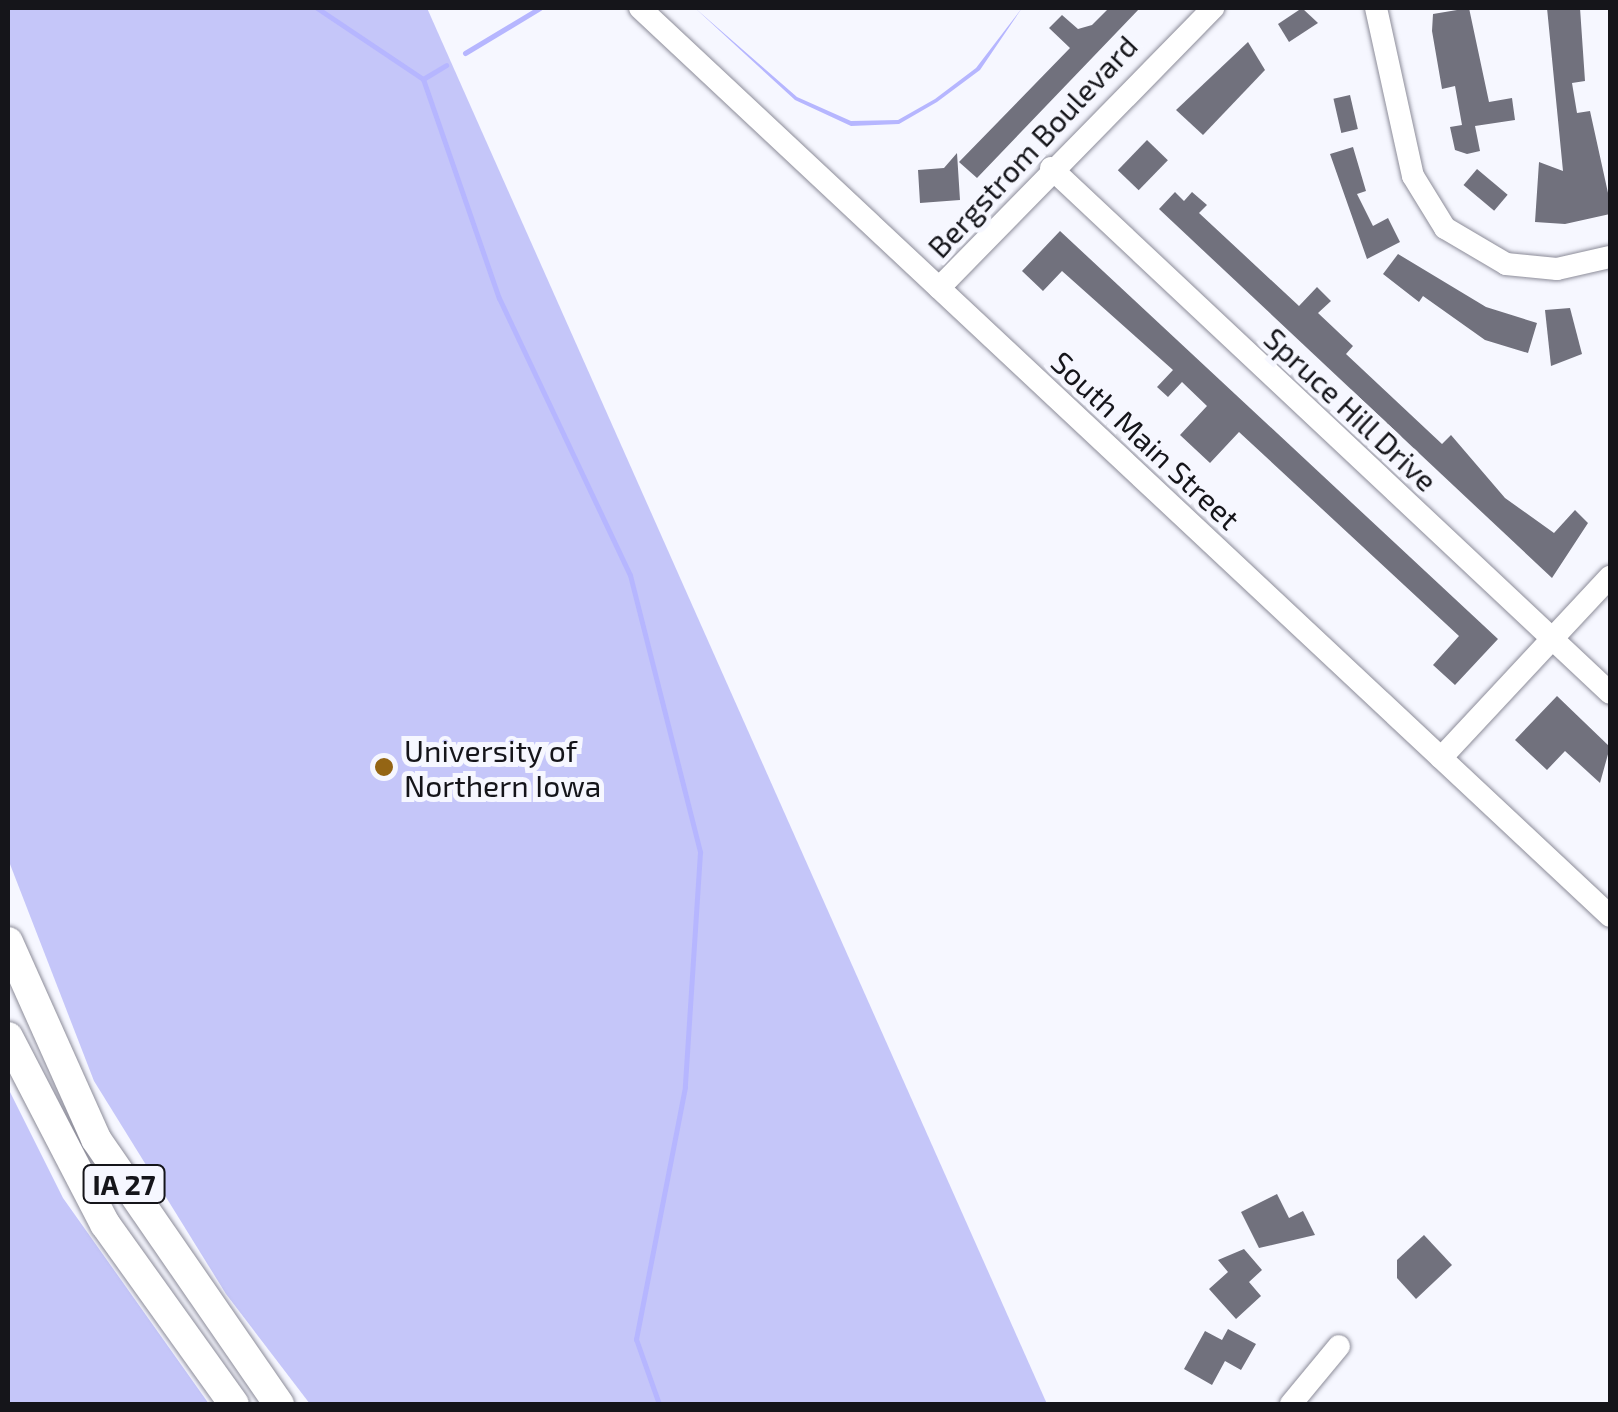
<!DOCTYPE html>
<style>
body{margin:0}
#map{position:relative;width:1618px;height:1412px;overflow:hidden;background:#f6f7ff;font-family:"Exo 2",sans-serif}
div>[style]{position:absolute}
.green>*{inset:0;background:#c5c6f9}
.water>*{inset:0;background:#b6b6ff}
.stream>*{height:5px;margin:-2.5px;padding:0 2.5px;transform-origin:2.5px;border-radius:2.5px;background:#b6b6ff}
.building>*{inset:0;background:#71717d;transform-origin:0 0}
.roads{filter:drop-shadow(0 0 2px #8c8c99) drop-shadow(0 0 2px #8c8c99)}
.minor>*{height:22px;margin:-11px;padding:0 11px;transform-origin:11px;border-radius:11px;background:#fff}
.highway>*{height:30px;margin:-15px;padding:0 15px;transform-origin:15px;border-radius:15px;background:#fff}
.dots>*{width:28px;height:28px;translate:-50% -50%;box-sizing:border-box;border:5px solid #f6f7ff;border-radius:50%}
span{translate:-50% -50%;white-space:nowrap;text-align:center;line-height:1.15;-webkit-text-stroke:10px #f6f7ff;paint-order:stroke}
.shield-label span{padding:2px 8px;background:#f6f7ff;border:2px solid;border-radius:8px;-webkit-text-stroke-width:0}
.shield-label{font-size:28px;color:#15151a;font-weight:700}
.street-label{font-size:30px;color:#15151a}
.poi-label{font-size:30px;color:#15151a}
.left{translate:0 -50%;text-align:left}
.frame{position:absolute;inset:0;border:10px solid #15151a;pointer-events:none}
</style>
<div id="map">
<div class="green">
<div style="clip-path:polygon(8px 8px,427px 8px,1047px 1404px,310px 1404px,226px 1294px,94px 1081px,8px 859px)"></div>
<div style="clip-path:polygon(8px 1088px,63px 1198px,209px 1404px,8px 1404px)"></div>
</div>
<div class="water">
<div style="clip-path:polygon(695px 8px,797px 97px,851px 121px,898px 120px,935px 99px,976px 68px,1022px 8px,980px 70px,937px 102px,899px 124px,851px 126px,795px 100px)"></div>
</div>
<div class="stream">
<div style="left:317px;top:8px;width:128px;rotate:33.8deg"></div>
<div style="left:423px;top:79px;width:232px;rotate:70.9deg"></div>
<div style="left:499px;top:298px;width:306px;rotate:64.7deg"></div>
<div style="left:630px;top:575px;width:286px;rotate:75.8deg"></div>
<div style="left:700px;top:852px;width:235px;rotate:93.7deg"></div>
<div style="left:685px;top:1087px;width:257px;rotate:101deg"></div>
<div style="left:636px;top:1339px;width:69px;rotate:70.5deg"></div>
<div style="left:465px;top:53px;width:87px;rotate:-31deg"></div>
<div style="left:423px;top:79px;width:27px;rotate:-31deg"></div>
</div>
<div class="building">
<div style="clip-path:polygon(1109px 8px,1140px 8px,977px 178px,959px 162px,1070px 48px,1049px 28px,1062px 15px,1078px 29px,1092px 25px)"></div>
<div style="clip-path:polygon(1302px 8px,1318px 23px,1289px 42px,1278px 24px)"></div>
<div style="clip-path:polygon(1469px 8px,1489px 102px,1512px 98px,1515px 120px,1475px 126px,1480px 151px,1467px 154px,1455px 150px,1450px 127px,1462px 125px,1455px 86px,1442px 89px,1432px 31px,1433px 14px)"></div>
<div style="clip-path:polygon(1547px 8px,1580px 8px,1585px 81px,1572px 83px,1577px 113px,1590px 111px,1610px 202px,1610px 214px,1565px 224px,1535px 222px,1539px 162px,1563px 171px)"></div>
<div style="clip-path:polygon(1248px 42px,1265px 70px,1203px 135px,1176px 110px)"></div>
<div style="left:1350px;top:95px;width:35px;height:17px;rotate:77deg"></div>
<div style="left:1147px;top:140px;width:29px;height:42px;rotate:44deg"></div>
<div style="clip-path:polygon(1353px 147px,1366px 191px,1357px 194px,1373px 226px,1388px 218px,1400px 242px,1367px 259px,1330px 154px)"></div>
<div style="clip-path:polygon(957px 153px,960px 200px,920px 203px,918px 170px,944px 168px)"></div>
<div style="left:1477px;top:169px;width:40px;height:21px;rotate:40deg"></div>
<div style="clip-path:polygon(1175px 192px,1184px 201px,1192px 192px,1207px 205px,1199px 213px,1299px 306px,1317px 287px,1331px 301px,1318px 313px,1353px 346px,1346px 354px,1442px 444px,1451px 435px,1505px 498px,1554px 533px,1575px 510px,1588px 523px,1552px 578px,1159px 209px)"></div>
<div style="clip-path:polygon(1060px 231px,1498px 639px,1455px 685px,1433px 665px,1459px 636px,1239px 432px,1210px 463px,1180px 435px,1207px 406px,1182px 382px,1168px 397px,1157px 387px,1173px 370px,1062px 271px,1043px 291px,1022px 271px)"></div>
<div style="clip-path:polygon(1398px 254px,1486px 307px,1537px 323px,1528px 353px,1485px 340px,1423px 296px,1419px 302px,1383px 274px)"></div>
<div style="clip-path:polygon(1570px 308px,1582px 354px,1551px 366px,1545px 310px)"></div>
<div style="clip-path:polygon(1557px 696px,1610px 747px,1600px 783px,1565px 751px,1547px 770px,1515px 740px)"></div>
<div style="clip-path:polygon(1277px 1194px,1289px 1218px,1303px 1211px,1315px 1235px,1259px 1248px,1241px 1212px)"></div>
<div style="clip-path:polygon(1424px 1235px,1452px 1265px,1416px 1299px,1397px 1278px,1397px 1260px)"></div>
<div style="clip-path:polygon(1244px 1249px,1262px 1270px,1249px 1282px,1261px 1296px,1236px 1319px,1209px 1289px,1228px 1272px,1218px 1260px)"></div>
<div style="clip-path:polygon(1228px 1329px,1256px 1344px,1241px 1370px,1225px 1361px,1212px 1385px,1184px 1369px,1205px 1331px,1222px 1340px)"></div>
</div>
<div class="roads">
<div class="minor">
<div style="left:640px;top:8px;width:1329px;rotate:43.11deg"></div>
<div style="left:1376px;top:8px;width:172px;rotate:77.6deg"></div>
<div style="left:1413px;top:176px;width:61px;rotate:58.4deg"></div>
<div style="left:1445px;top:228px;width:71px;rotate:30.5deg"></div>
<div style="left:1506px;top:264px;width:51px;rotate:5.6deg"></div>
<div style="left:1557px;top:269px;width:54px;rotate:-12.8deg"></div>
<div style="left:1051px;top:168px;width:767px;rotate:43.2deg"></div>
<div style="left:939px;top:288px;width:392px;rotate:-45.6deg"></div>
<div style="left:1441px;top:758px;width:248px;rotate:-47deg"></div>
<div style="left:1291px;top:1404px;width:75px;rotate:-50.4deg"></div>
</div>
<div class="highway">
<div style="left:8px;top:942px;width:216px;rotate:65.9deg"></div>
<div style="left:96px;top:1139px;width:322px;rotate:55.4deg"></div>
<div style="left:8px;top:1037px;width:211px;rotate:62.6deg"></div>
<div style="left:105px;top:1224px;width:221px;rotate:54.4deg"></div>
</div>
</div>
<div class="dots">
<div style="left:384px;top:767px;background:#946514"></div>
</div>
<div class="shield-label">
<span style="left:124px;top:1184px">IA 27</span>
</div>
<div class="street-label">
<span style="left:1032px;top:146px;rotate:-47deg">Bergstrom Boulevard</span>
<span style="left:1351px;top:409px;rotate:43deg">Spruce Hill Drive</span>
<span style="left:1146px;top:440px;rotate:43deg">South Main Street</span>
</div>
<div class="poi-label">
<span class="left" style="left:404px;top:767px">University of<br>Northern Iowa</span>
</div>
<div class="frame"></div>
</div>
